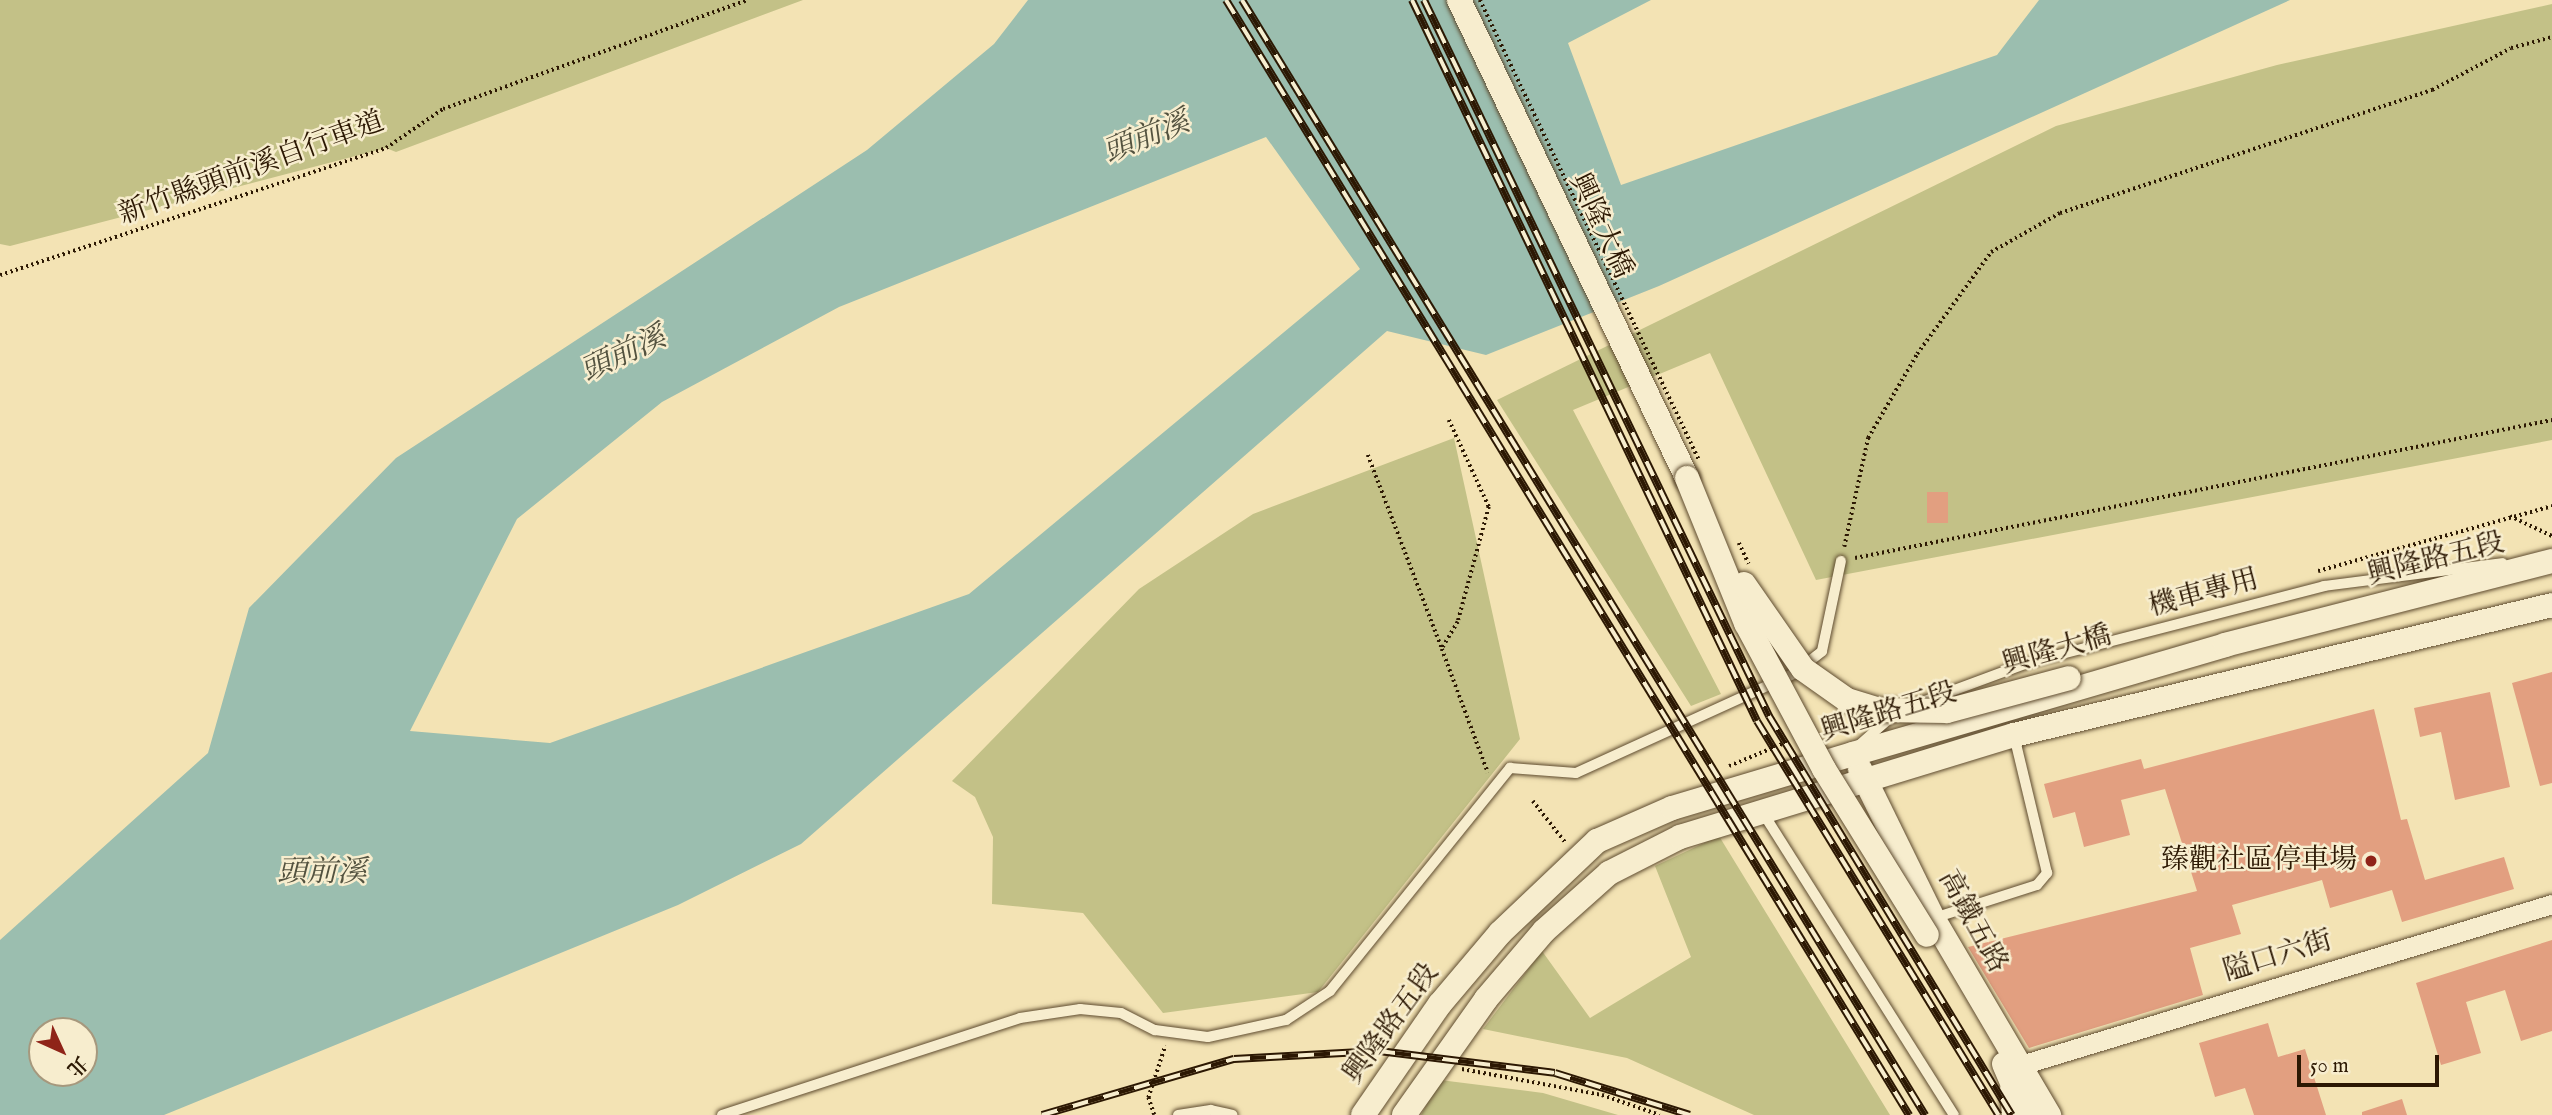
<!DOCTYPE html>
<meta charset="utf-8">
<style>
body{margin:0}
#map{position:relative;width:2552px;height:1115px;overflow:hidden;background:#f3e3b4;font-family:"IM FELL English","Noto Serif TC",serif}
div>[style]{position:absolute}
.green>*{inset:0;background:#c3c187}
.water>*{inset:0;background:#9bbeaf}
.building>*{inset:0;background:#e29f80;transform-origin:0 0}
.path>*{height:3.5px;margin-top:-1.75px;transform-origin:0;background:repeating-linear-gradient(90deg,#2c1803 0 2px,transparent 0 5.5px)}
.roads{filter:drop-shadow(0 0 2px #5e4b2f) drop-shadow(0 0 2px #5e4b2f)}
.service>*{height:10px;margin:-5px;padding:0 5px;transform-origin:5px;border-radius:5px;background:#f7edce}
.minor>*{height:19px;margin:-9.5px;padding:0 9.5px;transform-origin:9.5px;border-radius:9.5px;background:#f7edce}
.tertiary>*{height:24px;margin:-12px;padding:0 12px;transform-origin:12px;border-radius:12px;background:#f7edce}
.rail>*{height:8px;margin-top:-4px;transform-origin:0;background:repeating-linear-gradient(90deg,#f7edce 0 16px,#2c1803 0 32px);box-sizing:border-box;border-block:2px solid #2c1803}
.path-bridge>*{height:3.5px;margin-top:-1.75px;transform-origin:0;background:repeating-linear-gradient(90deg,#2c1803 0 2px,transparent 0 5.5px)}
.bridges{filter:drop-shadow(0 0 2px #5e4b2f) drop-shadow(0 0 2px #5e4b2f)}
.tertiary-bridge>*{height:24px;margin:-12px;padding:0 12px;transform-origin:12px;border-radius:12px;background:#f7edce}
.dots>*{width:19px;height:19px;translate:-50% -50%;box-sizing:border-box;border:4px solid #f7edce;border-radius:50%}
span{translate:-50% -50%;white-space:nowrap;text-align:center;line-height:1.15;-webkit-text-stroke:5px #f7edce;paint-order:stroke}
.street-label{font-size:28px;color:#2c1803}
.poi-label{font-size:28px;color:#2c1803}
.right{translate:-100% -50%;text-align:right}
.water-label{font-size:30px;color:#53523f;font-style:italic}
.north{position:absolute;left:28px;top:1017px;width:70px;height:70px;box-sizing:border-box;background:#f7edce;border:2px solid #a6987d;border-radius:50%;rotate:135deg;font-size:19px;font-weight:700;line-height:28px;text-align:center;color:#2c1803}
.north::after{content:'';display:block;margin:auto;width:24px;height:32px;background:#8f2418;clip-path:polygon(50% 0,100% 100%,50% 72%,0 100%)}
.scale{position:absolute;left:2297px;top:1055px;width:142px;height:32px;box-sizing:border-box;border:4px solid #2c1803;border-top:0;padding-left:9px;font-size:21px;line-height:24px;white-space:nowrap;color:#2c1803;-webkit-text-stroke:5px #f7edce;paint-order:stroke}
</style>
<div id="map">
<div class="green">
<div style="clip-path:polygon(0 0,803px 0,396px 152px,386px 148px,10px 246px,0 244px)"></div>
<div style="clip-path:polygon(2552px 4px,2552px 440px,1816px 580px,1710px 353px,1573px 410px,1721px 694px,1691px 706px,1497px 400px,2056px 126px,2277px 65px)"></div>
<div style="clip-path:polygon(1454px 438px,1520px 739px,1318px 992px,1163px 1013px,1083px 913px,992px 904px,993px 837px,975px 797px,952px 781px,1139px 589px,1253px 514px)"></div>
<div style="clip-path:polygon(1719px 836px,1890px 1115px,1754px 1115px,1627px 1058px,1483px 1029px,1542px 951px,1590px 1018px,1691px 957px,1655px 866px)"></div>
<div style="clip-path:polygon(1440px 1080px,1543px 1093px,1618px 1115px,1421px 1115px)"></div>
</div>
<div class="water">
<div style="clip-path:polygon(evenodd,1028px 0,1651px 0,1568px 43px,1621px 185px,1997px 55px,2039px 0,2290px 0,1659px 286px,1486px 355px,1387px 331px,801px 844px,678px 905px,164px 1115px,0 1115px,0 940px,208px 753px,249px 608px,396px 458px,867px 150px,994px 44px,1028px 0,1266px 137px,1360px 269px,969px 594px,550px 743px,410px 731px,517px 519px,662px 402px,839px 307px,1266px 137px,1028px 0,42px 1031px,84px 1031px,84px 1073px,42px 1073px,42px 1031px)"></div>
</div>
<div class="building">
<div style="left:1927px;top:492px;width:21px;height:31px"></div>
<div style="clip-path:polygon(2552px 672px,2552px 783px,2540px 786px,2512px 683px)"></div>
<div style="clip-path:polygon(2490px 692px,2510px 787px,2455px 800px,2441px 732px,2420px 737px,2414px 708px)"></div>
<div style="clip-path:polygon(2374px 709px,2401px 820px,2407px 819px,2425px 880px,2504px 857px,2514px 889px,2402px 922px,2392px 890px,2330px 908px,2322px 880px,2232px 905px,2241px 934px,2190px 948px,2203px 995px,2029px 1048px,1968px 947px,2197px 891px,2165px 789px,2121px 800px,2130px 835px,2084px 847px,2075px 812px,2053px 818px,2044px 784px,2141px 759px,2144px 769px)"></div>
<div style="clip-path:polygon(2552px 940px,2552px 1031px,2521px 1041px,2505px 990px,2466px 1002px,2481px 1053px,2441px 1065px,2416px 983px)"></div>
<div style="clip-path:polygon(2268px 1023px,2278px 1057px,2305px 1049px,2326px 1115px,2254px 1115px,2245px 1088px,2215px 1097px,2199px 1043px)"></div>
<div style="clip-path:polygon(2402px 1099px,2407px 1115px,2362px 1115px,2362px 1112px)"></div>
</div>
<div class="path">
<div style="left:0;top:275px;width:406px;rotate:-18.2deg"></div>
<div style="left:386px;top:148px;width:69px;rotate:-34.4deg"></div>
<div style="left:443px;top:109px;width:324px;rotate:-19.7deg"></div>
<div style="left:1449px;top:420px;width:96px;rotate:65.3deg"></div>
<div style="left:1489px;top:507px;width:119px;rotate:105.1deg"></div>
<div style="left:1458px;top:622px;width:31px;rotate:121deg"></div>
<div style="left:1442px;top:649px;width:132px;rotate:69.6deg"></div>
<div style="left:1368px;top:455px;width:208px;rotate:69.1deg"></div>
<div style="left:2510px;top:516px;width:47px;rotate:25.5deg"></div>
<div style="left:1844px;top:547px;width:112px;rotate:-77.6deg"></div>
<div style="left:1868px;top:438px;width:97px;rotate:-59.7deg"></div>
<div style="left:1917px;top:354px;width:126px;rotate:-54deg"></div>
<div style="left:1991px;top:252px;width:79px;rotate:-29.5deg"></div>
<div style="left:2060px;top:213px;width:392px;rotate:-18.3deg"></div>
<div style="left:2432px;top:90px;width:89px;rotate:-28deg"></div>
<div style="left:2511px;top:48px;width:42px;rotate:-15deg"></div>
<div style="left:1855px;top:558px;width:711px;rotate:-11.2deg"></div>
<div style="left:2318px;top:571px;width:243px;rotate:-15.5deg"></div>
<div style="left:1839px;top:721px;width:16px;rotate:68deg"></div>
<div style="left:1823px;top:727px;width:20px;rotate:-20deg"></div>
<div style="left:1729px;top:766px;width:63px;rotate:-22.5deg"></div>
<div style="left:1533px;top:801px;width:52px;rotate:52deg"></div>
<div style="left:1462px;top:1069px;width:142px;rotate:10.5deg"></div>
<div style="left:1602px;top:1095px;width:61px;rotate:19deg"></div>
<div style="left:1154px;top:1115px;width:18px;rotate:-109deg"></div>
<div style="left:1148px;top:1098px;width:55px;rotate:-71.9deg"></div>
</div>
<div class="roads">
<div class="service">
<div style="left:1917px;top:704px;width:117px;rotate:-20.4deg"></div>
<div style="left:2027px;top:663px;width:307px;rotate:-14.5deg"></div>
<div style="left:2324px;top:586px;width:180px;rotate:-7.3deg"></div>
<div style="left:1856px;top:748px;width:47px;rotate:-41.5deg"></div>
<div style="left:1763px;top:813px;width:357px;rotate:57.7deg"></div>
<div style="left:1934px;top:918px;width:108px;rotate:-17.8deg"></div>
<div style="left:2037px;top:885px;width:16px;rotate:-50deg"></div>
<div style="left:2047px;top:873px;width:141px;rotate:-103.5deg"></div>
<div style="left:2005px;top:1088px;width:27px;rotate:86deg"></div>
<div style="left:722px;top:1115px;width:313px;rotate:-18deg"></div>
<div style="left:1020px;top:1018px;width:61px;rotate:-8.5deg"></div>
<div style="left:1080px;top:1009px;width:41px;rotate:5.6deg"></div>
<div style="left:1121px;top:1013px;width:38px;rotate:27deg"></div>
<div style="left:1155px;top:1030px;width:53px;rotate:7.5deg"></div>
<div style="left:1208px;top:1037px;width:80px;rotate:-12.3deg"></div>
<div style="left:1286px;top:1020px;width:53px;rotate:-33.4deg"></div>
<div style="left:1330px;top:991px;width:287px;rotate:-51.1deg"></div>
<div style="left:1510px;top:768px;width:66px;rotate:4.3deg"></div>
<div style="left:1576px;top:773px;width:239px;rotate:-24.5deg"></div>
<div style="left:1793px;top:674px;width:37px;rotate:-38deg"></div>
<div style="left:1822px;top:651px;width:92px;rotate:-78.1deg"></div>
<div style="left:1178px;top:1115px;width:33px;rotate:-9deg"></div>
<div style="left:1211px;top:1110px;width:22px;rotate:13deg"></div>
</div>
<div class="minor">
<div style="left:2021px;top:1065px;width:555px;rotate:-16.87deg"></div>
</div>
<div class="tertiary">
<div style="left:1459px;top:0;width:530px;rotate:64.5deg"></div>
<div style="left:1860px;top:769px;width:166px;rotate:63.9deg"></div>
<div style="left:1933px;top:918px;width:229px;rotate:59.5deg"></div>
<div style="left:2004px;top:1064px;width:56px;rotate:66.7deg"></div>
<div style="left:1363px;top:1115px;width:135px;rotate:-55.3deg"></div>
<div style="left:1440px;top:1004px;width:93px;rotate:-49.8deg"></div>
<div style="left:1500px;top:933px;width:134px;rotate:-43.5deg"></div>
<div style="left:1597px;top:841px;width:82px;rotate:-23.7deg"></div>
<div style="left:1672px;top:808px;width:189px;rotate:-16.6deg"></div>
<div style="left:1853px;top:754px;width:388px;rotate:-16.3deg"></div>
<div style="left:2225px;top:645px;width:338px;rotate:-14.4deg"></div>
<div style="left:1404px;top:1115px;width:142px;rotate:-54.7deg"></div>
<div style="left:1486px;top:999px;width:89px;rotate:-49.5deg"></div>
<div style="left:1544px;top:931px;width:87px;rotate:-41.7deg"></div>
<div style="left:1609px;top:873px;width:80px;rotate:-26.9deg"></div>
<div style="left:1680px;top:837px;width:349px;rotate:-17deg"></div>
<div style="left:2014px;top:735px;width:553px;rotate:-13.58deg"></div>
</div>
</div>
<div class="rail">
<div style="left:1226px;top:0;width:1308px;rotate:58.51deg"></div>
<div style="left:1242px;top:0;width:1308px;rotate:58.51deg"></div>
<div style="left:1412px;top:0;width:799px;rotate:64.43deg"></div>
<div style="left:1757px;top:721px;width:462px;rotate:58.5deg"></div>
<div style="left:1424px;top:0;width:795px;rotate:64.27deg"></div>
<div style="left:1769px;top:716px;width:467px;rotate:58.7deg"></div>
<div style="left:1042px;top:1115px;width:200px;rotate:-16.3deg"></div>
<div style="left:1234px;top:1059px;width:145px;rotate:-3.2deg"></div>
<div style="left:1379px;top:1051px;width:177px;rotate:7.1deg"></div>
<div style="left:1555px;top:1073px;width:141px;rotate:17.3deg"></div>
</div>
<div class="path-bridge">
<div style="left:1480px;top:0;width:509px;rotate:64.54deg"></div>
<div style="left:1739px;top:543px;width:23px;rotate:65deg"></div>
</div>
<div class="bridges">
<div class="tertiary-bridge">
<div style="left:1687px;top:478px;width:157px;rotate:67.9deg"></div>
<div style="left:1746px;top:623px;width:166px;rotate:61.9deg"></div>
<div style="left:1824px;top:769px;width:195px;rotate:58.2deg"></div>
<div style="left:1744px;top:584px;width:103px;rotate:55.2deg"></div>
<div style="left:1803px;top:669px;width:54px;rotate:35.2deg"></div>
<div style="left:1847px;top:700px;width:34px;rotate:17deg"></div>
<div style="left:1879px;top:710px;width:68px;rotate:0.8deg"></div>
<div style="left:1947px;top:711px;width:126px;rotate:-15.1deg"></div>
</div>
</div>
<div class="dots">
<div style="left:2371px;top:861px;background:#8f2418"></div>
</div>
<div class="street-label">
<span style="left:252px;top:169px;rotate:-20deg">新竹縣頭前溪自行車道</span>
<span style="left:1600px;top:226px;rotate:65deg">興隆大橋</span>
<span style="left:2436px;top:560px;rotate:-14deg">興隆路五段</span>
<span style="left:2204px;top:594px;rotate:-15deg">機車專用</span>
<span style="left:2057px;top:651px;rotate:-16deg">興隆大橋</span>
<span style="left:1889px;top:713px;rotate:-17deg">興隆路五段</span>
<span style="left:1972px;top:922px;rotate:61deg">高鐵五路</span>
<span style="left:2278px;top:957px;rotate:-17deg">隘口六街</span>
<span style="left:1392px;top:1024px;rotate:-54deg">興隆路五段</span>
</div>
<div class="poi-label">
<span class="right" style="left:2357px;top:861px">臻觀社區停車場</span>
</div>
<div class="water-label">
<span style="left:1147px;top:138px;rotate:-22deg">頭前溪</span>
<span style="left:624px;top:355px;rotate:-25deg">頭前溪</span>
<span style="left:322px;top:873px">頭前溪</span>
</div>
<div class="north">北</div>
<div class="scale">50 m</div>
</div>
